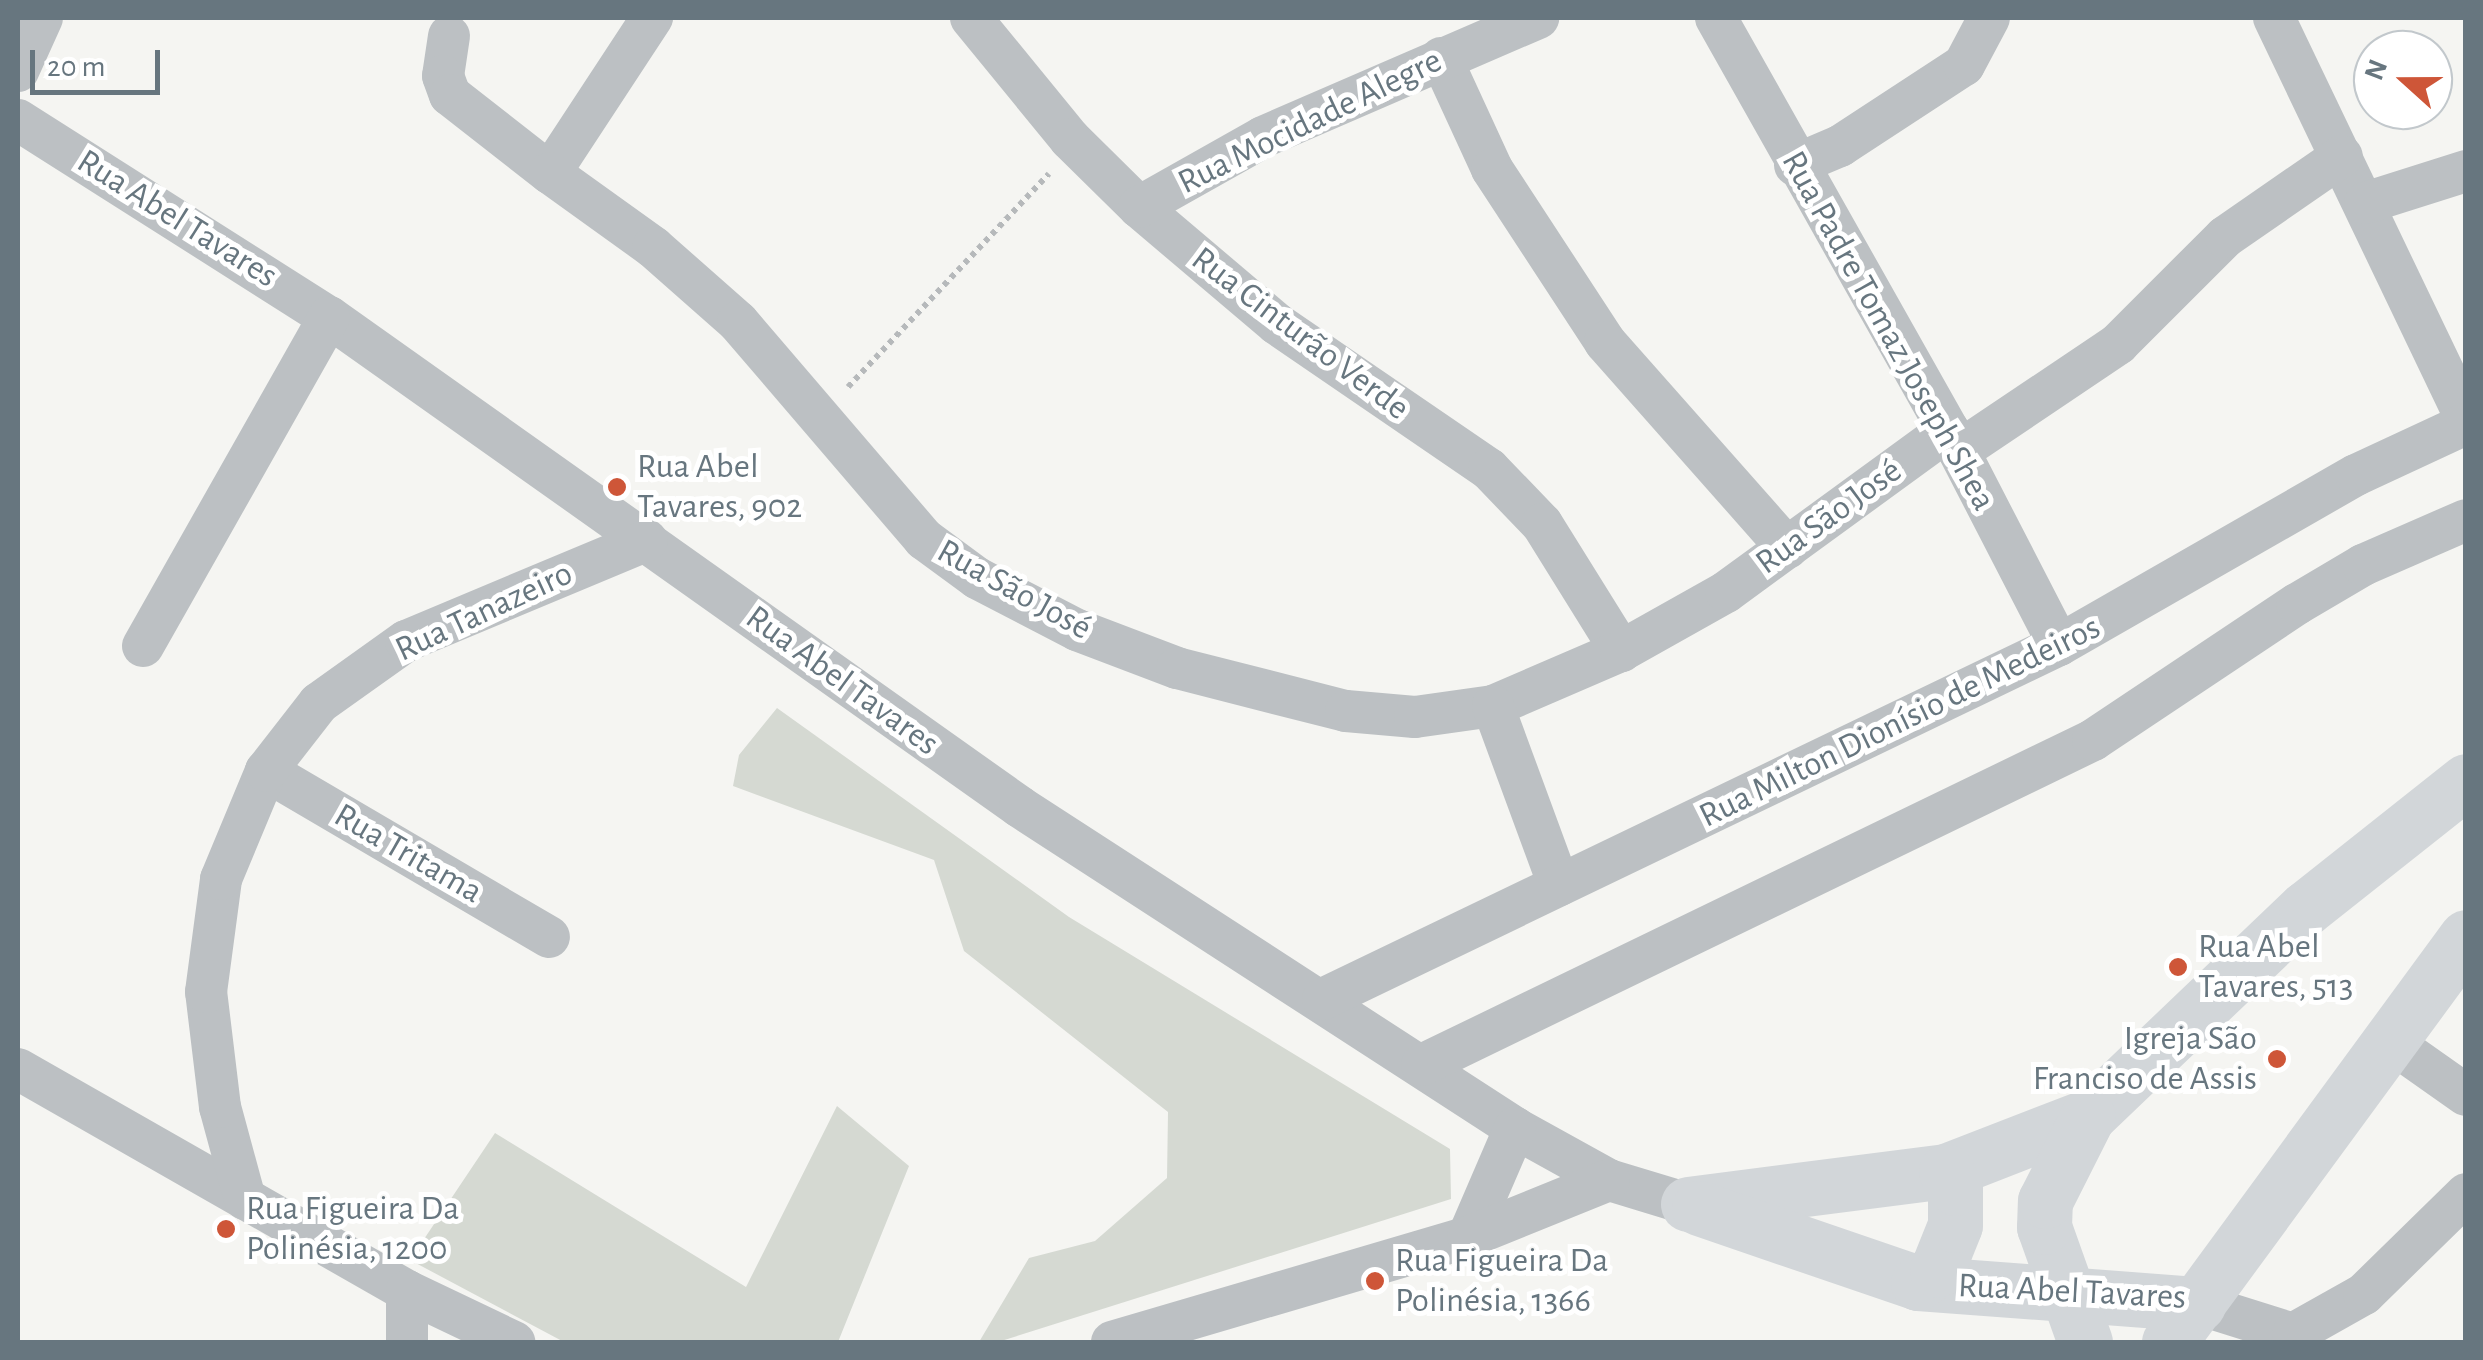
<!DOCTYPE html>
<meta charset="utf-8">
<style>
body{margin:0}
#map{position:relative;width:2483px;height:1360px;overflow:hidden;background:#f5f5f2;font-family:"Alegreya Sans",sans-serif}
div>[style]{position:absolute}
.green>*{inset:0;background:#d5d9d2}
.path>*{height:6px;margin-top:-3px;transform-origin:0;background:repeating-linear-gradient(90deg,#b6b9bb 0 5px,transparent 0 10px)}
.minor>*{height:42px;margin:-21px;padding:0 21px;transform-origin:21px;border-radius:21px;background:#bcc0c3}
.major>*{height:55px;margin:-27.5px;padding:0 27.5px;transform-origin:27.5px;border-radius:27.5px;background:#d2d6d9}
.dots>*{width:28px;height:28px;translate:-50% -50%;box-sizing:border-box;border:5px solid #fff;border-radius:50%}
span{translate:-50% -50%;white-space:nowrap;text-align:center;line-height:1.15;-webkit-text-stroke:10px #fff;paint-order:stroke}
.street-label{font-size:35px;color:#67767f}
.poi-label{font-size:35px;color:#67767f}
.left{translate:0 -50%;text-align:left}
.right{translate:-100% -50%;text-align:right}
.frame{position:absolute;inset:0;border:20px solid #67767f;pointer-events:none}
.north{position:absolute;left:2353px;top:30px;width:100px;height:100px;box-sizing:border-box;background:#fff;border:2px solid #c2c8cc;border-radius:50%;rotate:291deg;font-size:28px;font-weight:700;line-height:40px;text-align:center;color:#67767f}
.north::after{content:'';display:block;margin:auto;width:35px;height:45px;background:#ce5638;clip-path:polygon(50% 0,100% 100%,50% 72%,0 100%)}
.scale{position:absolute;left:30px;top:50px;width:130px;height:45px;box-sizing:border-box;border:5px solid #67767f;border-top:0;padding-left:12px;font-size:30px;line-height:35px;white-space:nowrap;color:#67767f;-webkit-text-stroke:8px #fff;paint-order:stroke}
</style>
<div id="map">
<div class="green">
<div style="clip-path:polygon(777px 708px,1069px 917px,1450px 1149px,1451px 1199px,998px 1342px,979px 1342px,1029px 1258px,1095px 1241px,1167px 1178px,1168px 1112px,964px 951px,934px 860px,733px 786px,739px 755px)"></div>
<div style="clip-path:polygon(837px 1106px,909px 1166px,838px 1342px,564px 1342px,410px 1260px,495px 1133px,746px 1287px)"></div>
</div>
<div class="path">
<div style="left:848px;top:387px;width:293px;rotate:-46.7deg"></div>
</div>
<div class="minor">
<div style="left:971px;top:18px;width:156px;rotate:50.7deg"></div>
<div style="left:1070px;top:139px;width:97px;rotate:44.6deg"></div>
<div style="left:1139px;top:207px;width:181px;rotate:40.3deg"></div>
<div style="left:1277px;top:324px;width:257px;rotate:34.4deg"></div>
<div style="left:1489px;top:469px;width:76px;rotate:46.1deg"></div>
<div style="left:1542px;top:524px;width:150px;rotate:58.1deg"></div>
<div style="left:1716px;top:18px;width:473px;rotate:60.6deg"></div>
<div style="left:1948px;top:430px;width:242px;rotate:62.7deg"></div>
<div style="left:2274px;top:18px;width:445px;rotate:64.4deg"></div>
<div style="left:449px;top:36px;width:40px;rotate:98.5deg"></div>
<div style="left:443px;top:76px;width:20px;rotate:70deg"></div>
<div style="left:450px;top:95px;width:127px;rotate:38deg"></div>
<div style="left:550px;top:173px;width:186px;rotate:-56.7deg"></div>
<div style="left:1441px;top:58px;width:122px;rotate:65.3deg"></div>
<div style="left:1492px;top:169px;width:207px;rotate:56.8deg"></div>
<div style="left:1605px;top:342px;width:275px;rotate:48.5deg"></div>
<div style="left:18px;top:71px;width:58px;rotate:-65.6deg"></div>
<div style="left:18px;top:120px;width:368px;rotate:32.4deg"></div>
<div style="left:329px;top:317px;width:847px;rotate:35.34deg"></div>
<div style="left:1020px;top:807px;width:590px;rotate:32.96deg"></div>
<div style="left:1515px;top:1128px;width:107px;rotate:29deg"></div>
<div style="left:1609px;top:1180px;width:83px;rotate:16.9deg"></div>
<div style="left:1795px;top:165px;width:49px;rotate:-22.9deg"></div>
<div style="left:1840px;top:146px;width:148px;rotate:-33.2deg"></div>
<div style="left:1964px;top:65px;width:53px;rotate:-62deg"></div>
<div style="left:550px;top:173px;width:127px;rotate:35.7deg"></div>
<div style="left:653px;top:247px;width:113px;rotate:41.4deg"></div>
<div style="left:738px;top:322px;width:286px;rotate:49.4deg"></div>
<div style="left:924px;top:539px;width:66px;rotate:36.3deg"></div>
<div style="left:977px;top:578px;width:113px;rotate:27.5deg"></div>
<div style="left:1077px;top:630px;width:107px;rotate:20.8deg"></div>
<div style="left:1177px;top:668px;width:174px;rotate:14.3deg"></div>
<div style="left:1346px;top:711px;width:69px;rotate:5deg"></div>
<div style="left:1415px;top:717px;width:79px;rotate:-8deg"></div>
<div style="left:1493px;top:706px;width:139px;rotate:-23.3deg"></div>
<div style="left:1621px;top:651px;width:120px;rotate:-29.3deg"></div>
<div style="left:1726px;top:592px;width:275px;rotate:-36.1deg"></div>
<div style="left:2365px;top:203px;width:106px;rotate:-17.6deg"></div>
<div style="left:1139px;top:207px;width:142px;rotate:-29.4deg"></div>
<div style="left:1263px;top:137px;width:300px;rotate:-23.4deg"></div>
<div style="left:1959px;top:451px;width:192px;rotate:-33.9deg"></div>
<div style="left:2118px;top:344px;width:151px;rotate:-45deg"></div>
<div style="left:2225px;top:237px;width:142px;rotate:-34.7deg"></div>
<div style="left:143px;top:646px;width:378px;rotate:-60.5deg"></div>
<div style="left:1493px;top:706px;width:191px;rotate:69.8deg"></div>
<div style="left:266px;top:771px;width:328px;rotate:30.4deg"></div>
<div style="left:1323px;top:999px;width:817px;rotate:-25.69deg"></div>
<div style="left:2059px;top:645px;width:342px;rotate:-29.8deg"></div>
<div style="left:2356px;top:475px;width:121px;rotate:-24.9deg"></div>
<div style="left:2388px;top:1040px;width:95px;rotate:35.2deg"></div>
<div style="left:1422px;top:1065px;width:746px;rotate:-25.84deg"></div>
<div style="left:2093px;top:740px;width:245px;rotate:-33.7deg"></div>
<div style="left:2297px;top:604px;width:77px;rotate:-30.6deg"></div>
<div style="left:2363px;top:565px;width:112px;rotate:-23.6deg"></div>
<div style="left:18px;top:1069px;width:448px;rotate:29.7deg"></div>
<div style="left:407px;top:1291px;width:119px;rotate:25.5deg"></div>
<div style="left:245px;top:1199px;width:95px;rotate:-105.2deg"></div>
<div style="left:220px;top:1107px;width:116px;rotate:-96.9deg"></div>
<div style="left:206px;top:992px;width:114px;rotate:-82.4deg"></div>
<div style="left:221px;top:879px;width:117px;rotate:-67.4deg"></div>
<div style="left:266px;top:771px;width:86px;rotate:-52.1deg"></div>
<div style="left:319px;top:703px;width:107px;rotate:-35.5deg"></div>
<div style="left:406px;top:641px;width:261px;rotate:-22.7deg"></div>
<div style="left:1468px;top:1237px;width:119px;rotate:-66.7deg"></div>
<div style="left:407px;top:1291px;width:51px;rotate:90deg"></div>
<div style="left:2198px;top:1304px;width:100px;rotate:17.5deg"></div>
<div style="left:2293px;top:1334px;width:81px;rotate:-29.4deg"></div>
<div style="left:2364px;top:1294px;width:143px;rotate:-44.4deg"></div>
<div style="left:1112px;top:1342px;width:371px;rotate:-16.4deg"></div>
<div style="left:1468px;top:1237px;width:152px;rotate:-22deg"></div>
</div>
<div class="major">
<div style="left:1688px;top:1204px;width:260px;rotate:-7.3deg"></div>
<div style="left:1946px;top:1171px;width:152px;rotate:-21.2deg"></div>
<div style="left:2088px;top:1116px;width:301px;rotate:-43.7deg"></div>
<div style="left:2306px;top:908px;width:204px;rotate:-38.4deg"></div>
<div style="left:1699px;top:1208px;width:231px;rotate:18.9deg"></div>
<div style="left:1918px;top:1283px;width:281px;rotate:4.3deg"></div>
<div style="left:1918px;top:1283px;width:23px;rotate:-34deg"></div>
<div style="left:1937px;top:1270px;width:48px;rotate:-68.2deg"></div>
<div style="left:1955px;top:1225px;width:37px;rotate:-90deg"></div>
<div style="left:1955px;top:1188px;width:19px;rotate:-118deg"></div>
<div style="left:2085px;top:1342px;width:122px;rotate:-109.6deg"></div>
<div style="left:2044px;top:1227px;width:26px;rotate:-88deg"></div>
<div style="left:2045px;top:1201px;width:95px;rotate:-63.2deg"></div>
<div style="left:2169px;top:1342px;width:502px;rotate:-53.75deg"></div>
</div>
<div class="dots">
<div style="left:617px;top:487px;background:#ce5638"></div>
<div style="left:2178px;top:967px;background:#ce5638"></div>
<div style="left:2277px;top:1059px;background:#ce5638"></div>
<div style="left:226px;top:1229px;background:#ce5638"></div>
<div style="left:1375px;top:1281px;background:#ce5638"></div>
</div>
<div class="street-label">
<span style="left:1310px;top:122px;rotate:-26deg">Rua Mocidade Alegre</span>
<span style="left:177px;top:219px;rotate:32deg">Rua Abel Tavares</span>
<span style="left:1888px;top:331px;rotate:61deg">Rua Padre Tomaz Joseph Shea</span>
<span style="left:1300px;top:334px;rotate:37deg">Rua Cinturão Verde</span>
<span style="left:1829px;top:517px;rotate:-36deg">Rua São José</span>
<span style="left:1014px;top:590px;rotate:29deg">Rua São José</span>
<span style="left:484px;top:612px;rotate:-25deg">Rua Tanazeiro</span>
<span style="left:842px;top:681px;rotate:36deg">Rua Abel Tavares</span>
<span style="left:1900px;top:722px;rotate:-26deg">Rua Milton Dionísio de Medeiros</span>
<span style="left:408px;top:854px;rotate:30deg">Rua Tritama</span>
<span style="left:2072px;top:1292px;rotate:3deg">Rua Abel Tavares</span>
</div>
<div class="poi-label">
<span class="left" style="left:637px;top:487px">Rua Abel<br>Tavares, 902</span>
<span class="left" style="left:2198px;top:967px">Rua Abel<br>Tavares, 513</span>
<span class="right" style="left:2257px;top:1059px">Igreja São<br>Franciso de Assis</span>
<span class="left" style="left:246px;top:1229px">Rua Figueira Da<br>Polinésia, 1200</span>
<span class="left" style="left:1395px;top:1281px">Rua Figueira Da<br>Polinésia, 1366</span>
</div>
<div class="frame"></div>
<div class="north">N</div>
<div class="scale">20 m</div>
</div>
